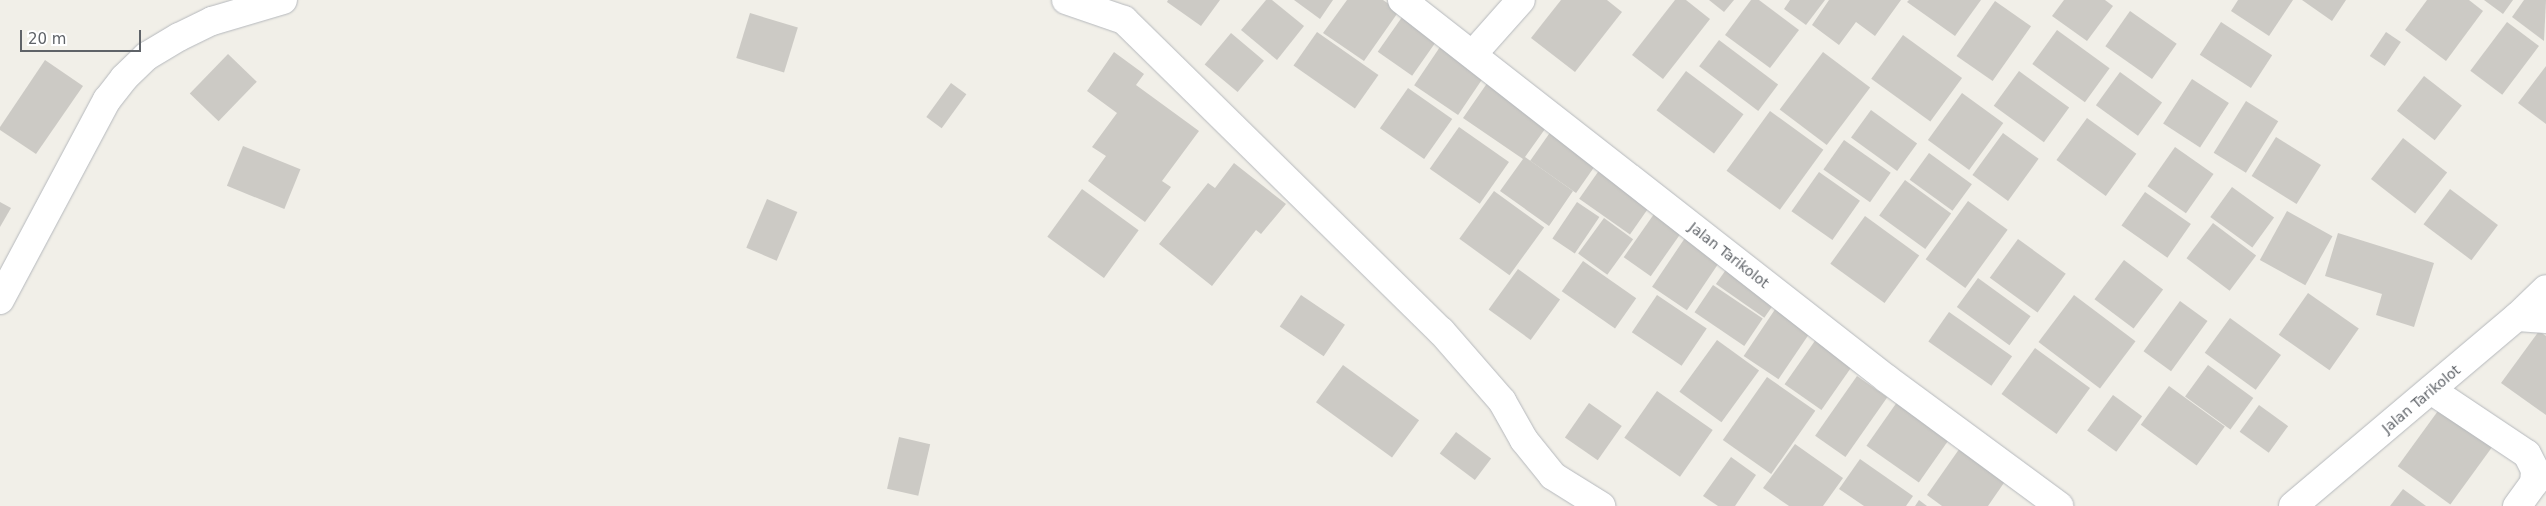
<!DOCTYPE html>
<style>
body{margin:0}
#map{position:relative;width:2546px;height:506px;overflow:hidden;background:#f1efe8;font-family:"DejaVu Sans",sans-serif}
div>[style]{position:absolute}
.building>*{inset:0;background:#cccac5;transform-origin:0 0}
.roads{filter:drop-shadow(0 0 1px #b5b8bc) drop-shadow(0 0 1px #b5b8bc)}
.minor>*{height:28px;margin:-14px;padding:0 14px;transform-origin:14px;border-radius:14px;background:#fff}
.tertiary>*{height:28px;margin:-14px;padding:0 14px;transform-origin:14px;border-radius:14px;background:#fff}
span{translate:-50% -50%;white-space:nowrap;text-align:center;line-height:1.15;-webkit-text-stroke:5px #fff;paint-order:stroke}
.street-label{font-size:14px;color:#5f6368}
.scale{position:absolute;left:20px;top:30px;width:121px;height:22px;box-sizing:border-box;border:2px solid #5f6368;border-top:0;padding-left:6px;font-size:15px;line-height:18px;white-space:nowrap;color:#5f6368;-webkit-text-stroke:4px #fff;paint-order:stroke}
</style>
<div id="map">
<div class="building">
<div style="clip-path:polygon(1168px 0,1220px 0,1201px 26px,1167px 2px)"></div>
<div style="clip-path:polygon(1266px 0,1272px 0,1304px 26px,1277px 60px,1241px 30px)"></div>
<div style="clip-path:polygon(1294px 0,1333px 0,1320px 19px)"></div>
<div style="clip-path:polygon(1347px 0,1383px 0,1399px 11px,1364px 61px,1323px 33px)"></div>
<div style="clip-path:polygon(1561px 0,1607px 0,1622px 12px,1575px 72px,1531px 38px)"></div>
<div style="clip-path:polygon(1675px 0,1686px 0,1710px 19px,1663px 79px,1632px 55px)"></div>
<div style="clip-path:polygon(1709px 0,1734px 0,1724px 12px)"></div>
<div style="clip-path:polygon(1751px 0,1759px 0,1799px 30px,1770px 68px,1725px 35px)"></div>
<div style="clip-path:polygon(1790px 0,1825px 0,1806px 25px,1784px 9px)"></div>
<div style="clip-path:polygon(1829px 0,1901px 0,1875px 36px,1856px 22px,1839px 45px,1812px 25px)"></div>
<div style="clip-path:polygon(1909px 0,1981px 0,1955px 36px,1907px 2px)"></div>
<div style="clip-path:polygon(2064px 0,2105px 0,2113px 6px,2087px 41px,2052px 16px)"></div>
<div style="clip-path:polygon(2238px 0,2293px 0,2269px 36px,2231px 11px)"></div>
<div style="clip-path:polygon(2302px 0,2346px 0,2332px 21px)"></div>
<div style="clip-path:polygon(2427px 0,2469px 0,2483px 11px,2446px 61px,2405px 30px)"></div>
<div style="clip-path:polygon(2484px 0,2513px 0,2503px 14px)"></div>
<div style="clip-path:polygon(2524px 0,2546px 0,2544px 41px,2512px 17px)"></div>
<div style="left:1995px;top:1px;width:44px;height:67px;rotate:35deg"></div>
<div style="left:1407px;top:10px;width:42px;height:51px;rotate:35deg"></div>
<div style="left:2130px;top:11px;width:57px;height:43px;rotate:35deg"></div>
<div style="left:750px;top:13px;width:50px;height:47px;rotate:17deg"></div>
<div style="left:2221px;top:22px;width:61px;height:39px;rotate:33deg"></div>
<div style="left:2507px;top:22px;width:40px;height:61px;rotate:37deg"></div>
<div style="left:2057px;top:30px;width:65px;height:42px;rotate:36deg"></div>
<div style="left:1317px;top:32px;width:75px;height:41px;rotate:35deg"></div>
<div style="left:2386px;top:32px;width:18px;height:29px;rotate:34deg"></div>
<div style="left:1231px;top:33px;width:43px;height:41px;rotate:40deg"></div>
<div style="left:1903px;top:35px;width:73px;height:54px;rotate:36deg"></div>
<div style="left:1446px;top:38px;width:53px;height:57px;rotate:34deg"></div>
<div style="left:1719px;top:40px;width:74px;height:33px;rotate:37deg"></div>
<div style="clip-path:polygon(1114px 52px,1144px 74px,1136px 85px,1199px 131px,1162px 181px,1171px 187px,1145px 222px,1088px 181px,1106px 156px,1092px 147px,1117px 113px,1087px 91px)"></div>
<div style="left:1823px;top:52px;width:59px;height:72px;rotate:37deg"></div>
<div style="left:228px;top:54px;width:40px;height:55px;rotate:44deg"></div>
<div style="clip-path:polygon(45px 60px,83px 86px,36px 154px,0 130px,0 127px)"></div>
<div style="clip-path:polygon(2546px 66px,2546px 124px,2518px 103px)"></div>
<div style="left:1686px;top:71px;width:72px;height:49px;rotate:37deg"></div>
<div style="left:2019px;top:71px;width:62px;height:43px;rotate:36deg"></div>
<div style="left:2120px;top:72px;width:52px;height:41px;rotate:36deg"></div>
<div style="left:2424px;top:76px;width:48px;height:44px;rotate:38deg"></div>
<div style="clip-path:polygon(1490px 79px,1550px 122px,1525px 157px,1573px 191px,1549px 226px,1500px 191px,1523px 159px,1463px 118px)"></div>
<div style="left:2192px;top:79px;width:44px;height:53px;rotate:33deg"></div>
<div style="left:951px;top:83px;width:19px;height:42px;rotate:36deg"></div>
<div style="left:1408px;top:88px;width:54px;height:49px;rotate:35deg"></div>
<div style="left:1962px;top:93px;width:51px;height:58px;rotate:36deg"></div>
<div style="left:2246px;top:101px;width:38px;height:61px;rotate:32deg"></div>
<div style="left:1871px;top:110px;width:57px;height:34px;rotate:36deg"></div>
<div style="left:1770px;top:111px;width:66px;height:74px;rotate:36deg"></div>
<div style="left:2087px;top:118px;width:61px;height:52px;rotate:36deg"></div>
<div style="left:1556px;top:124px;width:56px;height:45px;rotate:35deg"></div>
<div style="left:1459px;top:127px;width:61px;height:51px;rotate:35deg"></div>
<div style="left:2003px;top:133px;width:44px;height:52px;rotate:36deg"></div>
<div style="left:2276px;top:137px;width:53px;height:46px;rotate:32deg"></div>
<div style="left:2403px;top:138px;width:56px;height:52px;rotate:38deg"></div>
<div style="left:1844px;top:140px;width:57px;height:36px;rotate:35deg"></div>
<div style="left:243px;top:146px;width:62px;height:43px;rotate:22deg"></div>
<div style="left:2175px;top:147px;width:47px;height:48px;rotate:35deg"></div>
<div style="left:1929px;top:153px;width:53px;height:33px;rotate:36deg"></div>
<div style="left:1605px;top:162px;width:62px;height:45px;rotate:35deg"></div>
<div style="clip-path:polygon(1234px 163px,1286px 204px,1261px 234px,1256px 230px,1212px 286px,1159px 244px,1208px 183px,1215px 188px)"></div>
<div style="left:1819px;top:172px;width:50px;height:48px;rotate:35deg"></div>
<div style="left:1905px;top:180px;width:57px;height:44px;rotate:36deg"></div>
<div style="left:2232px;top:187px;width:52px;height:37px;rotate:36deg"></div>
<div style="left:1082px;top:189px;width:70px;height:59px;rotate:36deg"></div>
<div style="left:2450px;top:189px;width:60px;height:44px;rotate:37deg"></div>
<div style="left:1494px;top:191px;width:62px;height:59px;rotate:36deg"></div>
<div style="left:2145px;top:192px;width:56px;height:41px;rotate:35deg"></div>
<div style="left:767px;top:199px;width:33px;height:53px;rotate:23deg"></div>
<div style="left:1968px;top:201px;width:49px;height:72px;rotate:36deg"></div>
<div style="clip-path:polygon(0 202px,11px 208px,0 227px)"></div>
<div style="left:1577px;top:202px;width:27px;height:44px;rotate:34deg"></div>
<div style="left:1661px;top:204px;width:33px;height:65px;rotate:35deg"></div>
<div style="left:2287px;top:211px;width:52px;height:56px;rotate:29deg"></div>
<div style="left:1865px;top:216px;width:67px;height:59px;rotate:36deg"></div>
<div style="left:1604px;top:218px;width:36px;height:44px;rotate:36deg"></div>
<div style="left:2213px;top:223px;width:54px;height:44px;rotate:37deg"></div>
<div style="left:1689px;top:232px;width:42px;height:66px;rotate:34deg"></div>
<div style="clip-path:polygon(2338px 233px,2434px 263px,2414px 327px,2376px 315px,2382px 294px,2325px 276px)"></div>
<div style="left:2018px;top:239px;width:59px;height:48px;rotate:36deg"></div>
<div style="left:2124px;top:260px;width:49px;height:49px;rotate:37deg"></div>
<div style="left:1583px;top:261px;width:65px;height:37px;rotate:35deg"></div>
<div style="left:1732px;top:261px;width:59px;height:28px;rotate:35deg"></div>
<div style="left:1518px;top:269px;width:52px;height:50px;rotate:36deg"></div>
<div style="left:1978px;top:278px;width:65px;height:36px;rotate:36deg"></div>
<div style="left:1713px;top:285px;width:60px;height:33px;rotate:34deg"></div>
<div style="left:2308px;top:293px;width:62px;height:51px;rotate:35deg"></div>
<div style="left:1301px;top:295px;width:53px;height:38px;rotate:34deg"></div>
<div style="left:1657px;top:295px;width:60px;height:45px;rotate:34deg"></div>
<div style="left:2074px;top:295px;width:77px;height:59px;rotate:37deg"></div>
<div style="left:2180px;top:301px;width:34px;height:62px;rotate:36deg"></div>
<div style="left:1780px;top:302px;width:42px;height:65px;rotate:34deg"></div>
<div style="left:1949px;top:312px;width:77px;height:36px;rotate:35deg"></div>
<div style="left:2230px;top:318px;width:63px;height:43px;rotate:36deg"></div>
<div style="clip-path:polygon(2539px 331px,2546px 336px,2546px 415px,2501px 383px)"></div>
<div style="left:1819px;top:335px;width:45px;height:60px;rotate:35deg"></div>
<div style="left:1717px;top:340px;width:52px;height:64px;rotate:36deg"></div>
<div style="left:2035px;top:348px;width:68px;height:57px;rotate:36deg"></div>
<div style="left:1343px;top:365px;width:94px;height:46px;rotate:36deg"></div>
<div style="left:2208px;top:365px;width:56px;height:39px;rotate:36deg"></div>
<div style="left:1857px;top:376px;width:37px;height:73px;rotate:35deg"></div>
<div style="left:1767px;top:377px;width:59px;height:77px;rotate:35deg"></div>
<div style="left:2169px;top:386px;width:69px;height:48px;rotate:36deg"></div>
<div style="left:1657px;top:391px;width:68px;height:57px;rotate:35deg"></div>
<div style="left:1902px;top:395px;width:64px;height:62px;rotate:35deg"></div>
<div style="left:2113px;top:395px;width:36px;height:44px;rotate:36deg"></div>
<div style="left:1589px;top:403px;width:40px;height:42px;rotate:35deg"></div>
<div style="left:2443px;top:404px;width:65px;height:77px;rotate:36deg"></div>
<div style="left:2259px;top:405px;width:36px;height:33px;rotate:36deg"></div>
<div style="left:1456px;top:432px;width:44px;height:27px;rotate:37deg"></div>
<div style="left:899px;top:437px;width:32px;height:53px;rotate:13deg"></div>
<div style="clip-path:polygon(1795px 444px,1843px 478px,1823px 506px,1789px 506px,1763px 488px)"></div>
<div style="clip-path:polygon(1962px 445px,2008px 477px,1988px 506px,1942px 506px,1927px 495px)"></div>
<div style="clip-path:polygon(1731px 457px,1756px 475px,1735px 506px,1718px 506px,1703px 496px)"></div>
<div style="clip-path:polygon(1860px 459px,1913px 496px,1906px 506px,1864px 506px,1839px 489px)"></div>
<div style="clip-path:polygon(2403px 489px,2426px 506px,2390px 506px)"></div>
<div style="clip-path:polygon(1919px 500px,1927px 506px,1915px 506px)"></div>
</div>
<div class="roads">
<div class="minor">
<div style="left:1066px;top:0;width:61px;rotate:19deg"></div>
<div style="left:1124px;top:20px;width:444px;rotate:44.5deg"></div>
<div style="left:1441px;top:331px;width:93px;rotate:48.9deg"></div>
<div style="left:1502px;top:401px;width:45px;rotate:60.6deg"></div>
<div style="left:1524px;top:440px;width:46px;rotate:51.1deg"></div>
<div style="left:1553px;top:476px;width:57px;rotate:32deg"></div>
<div style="left:1473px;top:54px;width:72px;rotate:-48.4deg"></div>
<div style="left:0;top:300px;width:227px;rotate:-61.9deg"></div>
<div style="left:107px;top:100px;width:28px;rotate:-52deg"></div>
<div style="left:124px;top:78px;width:32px;rotate:-44deg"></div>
<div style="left:147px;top:56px;width:37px;rotate:-31deg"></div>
<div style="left:179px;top:37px;width:37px;rotate:-26deg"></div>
<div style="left:212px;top:21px;width:74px;rotate:-16.5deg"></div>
<div style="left:2517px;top:317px;width:29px;rotate:4deg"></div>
<div style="left:2431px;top:390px;width:115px;rotate:33.7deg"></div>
<div style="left:2527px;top:454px;width:18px;rotate:63deg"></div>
<div style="left:2535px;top:470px;width:13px;rotate:94deg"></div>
<div style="left:2534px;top:483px;width:29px;rotate:126deg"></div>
</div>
<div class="tertiary">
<div style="left:1402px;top:0;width:616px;rotate:38.01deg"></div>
<div style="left:1887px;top:379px;width:214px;rotate:36.4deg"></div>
<div style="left:2293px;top:506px;width:293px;rotate:-40.2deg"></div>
<div style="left:2517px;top:317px;width:40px;rotate:-44deg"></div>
</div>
</div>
<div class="street-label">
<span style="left:1729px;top:255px;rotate:38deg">Jalan Tarikolot</span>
<span style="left:2421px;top:399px;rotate:-40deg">Jalan Tarikolot</span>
</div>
<div class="scale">20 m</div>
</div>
